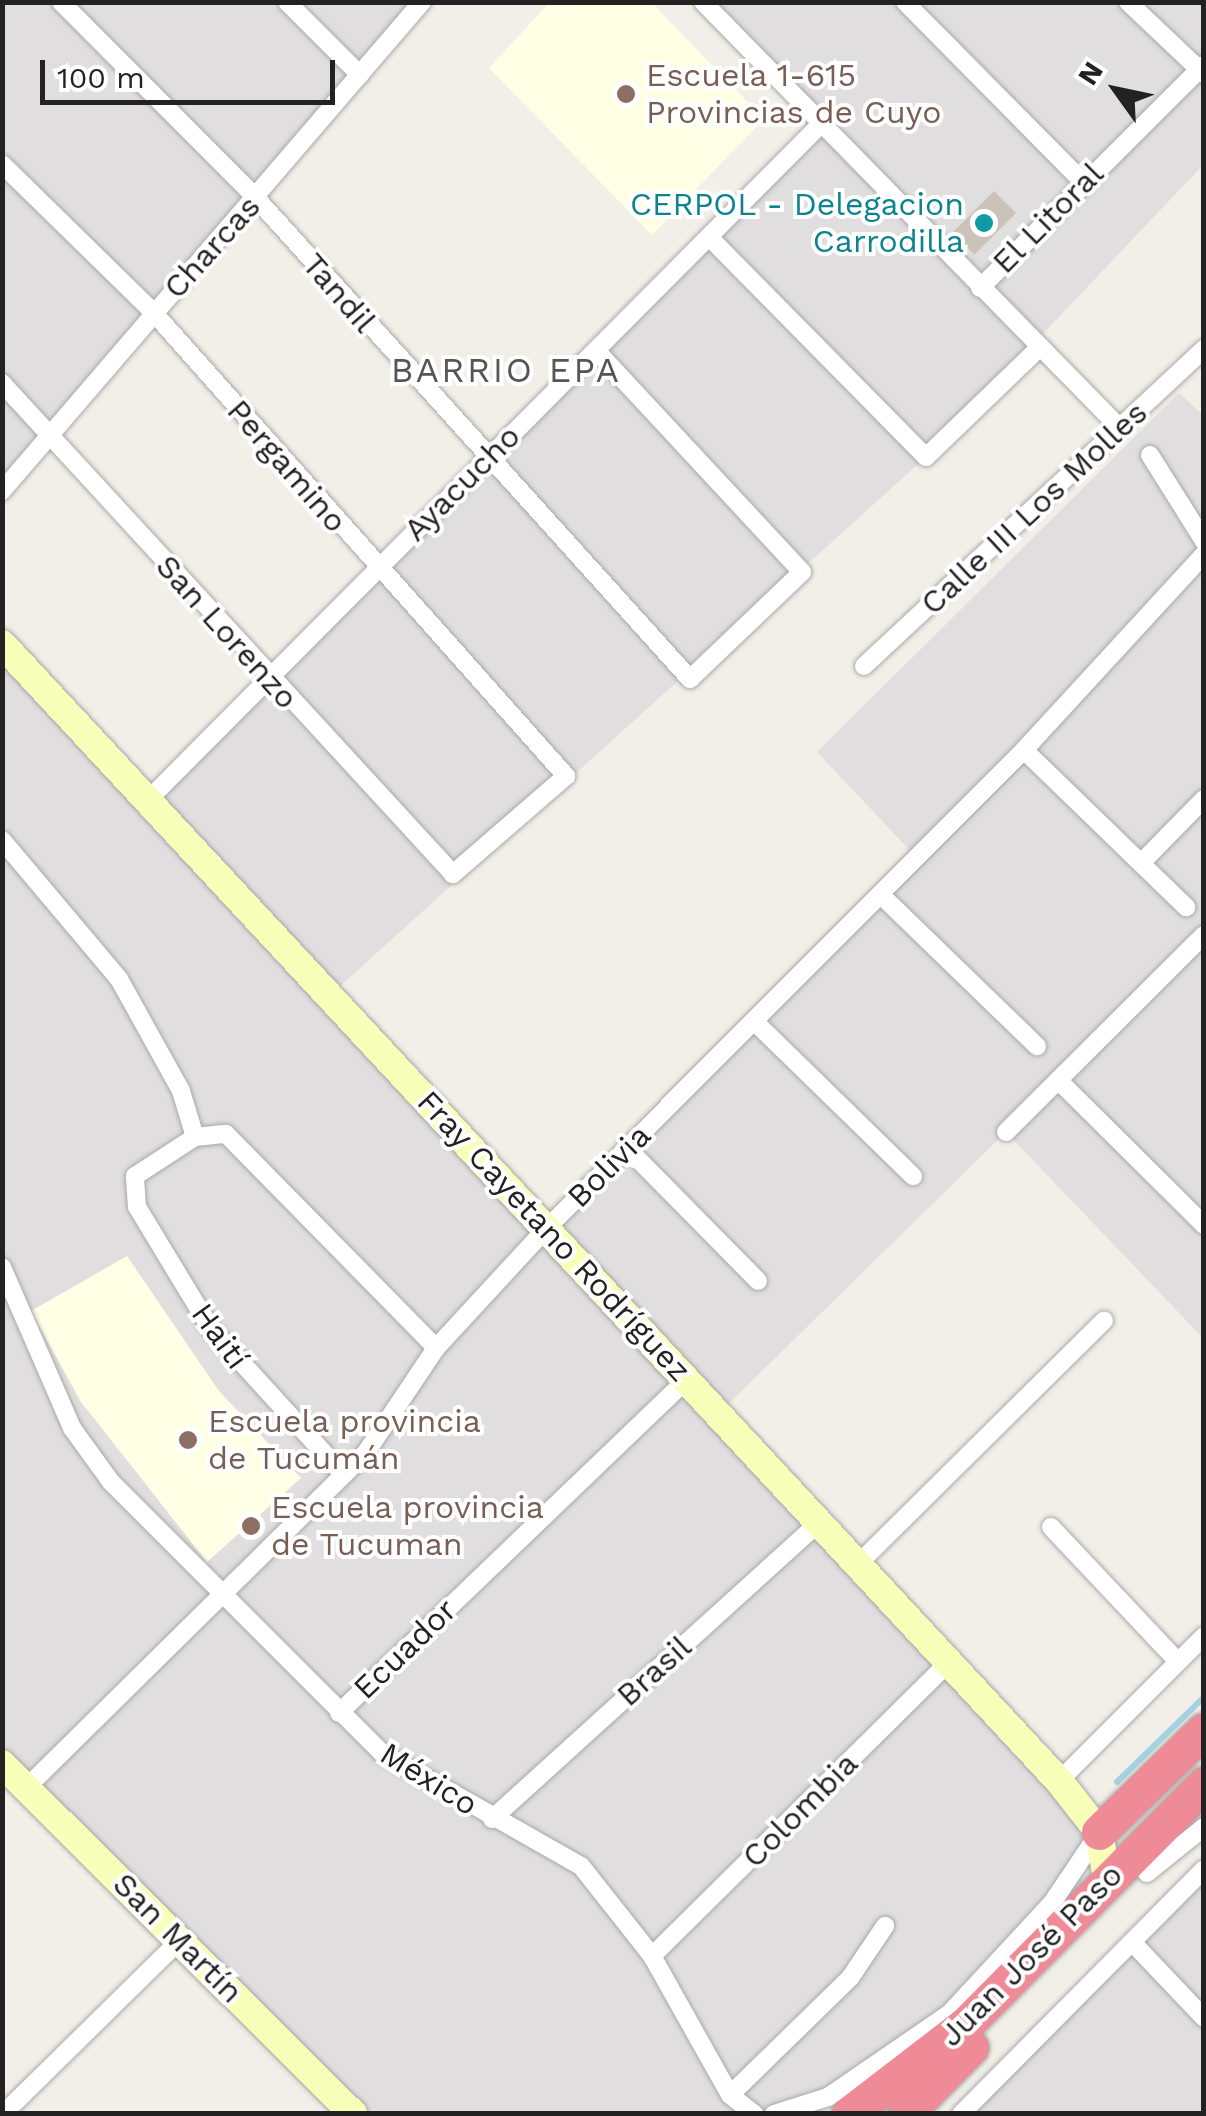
<!DOCTYPE html>
<meta charset="utf-8">
<style>
body{margin:0}
#map{position:relative;width:1206px;height:2116px;overflow:hidden;background:#f2efe8;font-family:"Work Sans",sans-serif}
div>[style]{position:absolute}
.residential>*{inset:0;background:#e0dede}
.education>*{inset:0;background:#feffe4}
.stream>*{height:6px;margin:-3px;padding:0 3px;transform-origin:3px;border-radius:3px;background:#a5d2e3}
.building>*{inset:0;background:#cbc2ba;transform-origin:0 0}
.roads{filter:drop-shadow(0 0 2px #a9a9a9) drop-shadow(0 0 2px #a9a9a9)}
.street>*{height:18px;margin:-9px;padding:0 9px;transform-origin:9px;border-radius:9px;background:#fff}
.secondary>*{height:28px;margin:-14px;padding:0 14px;transform-origin:14px;border-radius:14px;background:#f8ffb9}
.highway>*{height:35px;margin:-17.5px;padding:0 17.5px;transform-origin:17.5px;border-radius:17.5px;background:#ef8a97}
.dots>*{width:28px;height:28px;translate:-50% -50%;box-sizing:border-box;border:5px solid #fff;border-radius:50%}
span{translate:-50% -50%;white-space:nowrap;text-align:center;line-height:1.15;-webkit-text-stroke:8px #fff;paint-order:stroke}
.education-label{font-size:32px;color:#785e54}
.left{translate:0 -50%;text-align:left}
.culture-label{font-size:32px;color:#0d838f}
.right{translate:-100% -50%;text-align:right}
.street-label{font-size:32px;color:#222}
.neighbourhood-label{font-size:35px;color:#555;letter-spacing:2.5px}
.frame{position:absolute;inset:0;border:5px solid #222;pointer-events:none}
.north{position:absolute;left:1066px;top:40px;width:100px;height:100px;-webkit-text-stroke:8px #fff;paint-order:stroke;rotate:303deg;font-size:28px;font-weight:700;line-height:40px;text-align:center;color:#222}
.north::after{content:'';display:block;margin:auto;width:35px;height:45px;background:#222;clip-path:polygon(50% 0,100% 100%,50% 72%,0 100%)}
.scale{position:absolute;left:40px;top:60px;width:295px;height:45px;box-sizing:border-box;border:5px solid #222;border-top:0;padding-left:12px;font-size:30px;line-height:35px;white-space:nowrap;color:#222;-webkit-text-stroke:8px #fff;paint-order:stroke}
</style>
<div id="map">
<div class="residential">
<div style="clip-path:polygon(3px 3px,422px 3px,3px 483px)"></div>
<div style="clip-path:polygon(703px 3px,1203px 3px,1203px 165px,926px 457px,329px 996px,546px 1228px,917px 858px,817px 752px,1179px 393px,1203px 415px,1203px 1338px,1006px 1132px,719px 1413px,1099px 1832px,1073px 1876px,950px 2013px,791px 2113px,353px 2113px,3px 1764px,2px 644px,146px 800px,820px 125px)"></div>
<div style="clip-path:polygon(1203px 1869px,1203px 2113px,961px 2114px)"></div>
</div>
<div class="education">
<div style="clip-path:polygon(550px 2px,652px 3px,764px 119px,652px 235px,489px 68px)"></div>
<div style="clip-path:polygon(127px 1256px,219px 1391px,301px 1478px,207px 1562px,81px 1402px,31px 1311px)"></div>
</div>
<div class="stream">
<div style="left:1117px;top:1782px;width:122px;rotate:-44.3deg"></div>
</div>
<div class="building">
<div style="left:994px;top:191px;width:31px;height:59px;rotate:45deg"></div>
</div>
<div class="roads">
<div class="street">
<div style="left:61px;top:2px;width:276px;rotate:45.1deg"></div>
<div style="left:256px;top:198px;width:648px;rotate:47.94deg"></div>
<div style="left:690px;top:679px;width:155px;rotate:-43.7deg"></div>
<div style="left:802px;top:572px;width:303px;rotate:-132.9deg"></div>
<div style="left:287px;top:2px;width:103px;rotate:45deg"></div>
<div style="left:703px;top:2px;width:595px;rotate:45.61deg"></div>
<div style="left:905px;top:2px;width:253px;rotate:45.3deg"></div>
<div style="left:1128px;top:2px;width:105px;rotate:43.5deg"></div>
<div style="left:2px;top:164px;width:213px;rotate:44.4deg"></div>
<div style="left:154px;top:313px;width:620px;rotate:48.34deg"></div>
<div style="left:566px;top:776px;width:150px;rotate:139.1deg"></div>
<div style="left:453px;top:874px;width:667px;rotate:-132.57deg"></div>
<div style="left:709px;top:237px;width:309px;rotate:45.4deg"></div>
<div style="left:926px;top:457px;width:157px;rotate:-44deg"></div>
<div style="left:980px;top:288px;width:316px;rotate:-44.9deg"></div>
<div style="left:1150px;top:455px;width:102px;rotate:57.9deg"></div>
<div style="left:2px;top:491px;width:645px;rotate:-49.34deg"></div>
<div style="left:864px;top:666px;width:465px;rotate:-43deg"></div>
<div style="left:1024px;top:750px;width:226px;rotate:44.1deg"></div>
<div style="left:147px;top:801px;width:955px;rotate:-45.13deg"></div>
<div style="left:2px;top:840px;width:182px;rotate:49.9deg"></div>
<div style="left:119px;top:979px;width:128px;rotate:61deg"></div>
<div style="left:181px;top:1091px;width:48px;rotate:73.1deg"></div>
<div style="left:1141px;top:863px;width:90px;rotate:-45.5deg"></div>
<div style="left:882px;top:896px;width:216px;rotate:44.1deg"></div>
<div style="left:755px;top:1022px;width:221px;rotate:44.3deg"></div>
<div style="left:1058px;top:1080px;width:206px;rotate:44.8deg"></div>
<div style="left:1006px;top:1132px;width:279px;rotate:-44.9deg"></div>
<div style="left:626px;top:1147px;width:188px;rotate:45.4deg"></div>
<div style="left:2px;top:1267px;width:176px;rotate:66.5deg"></div>
<div style="left:72px;top:1428px;width:67px;rotate:54.2deg"></div>
<div style="left:111px;top:1482px;width:383px;rotate:45deg"></div>
<div style="left:382px;top:1753px;width:229px;rotate:29.6deg"></div>
<div style="left:581px;top:1866px;width:115px;rotate:51.7deg"></div>
<div style="left:652px;top:1956px;width:159px;rotate:60.7deg"></div>
<div style="left:730px;top:2095px;width:168px;rotate:-44.3deg"></div>
<div style="left:850px;top:1978px;width:63px;rotate:-56.1deg"></div>
<div style="left:343px;top:1474px;width:196px;rotate:-132.3deg"></div>
<div style="left:211px;top:1329px;width:143px;rotate:-121.2deg"></div>
<div style="left:137px;top:1207px;width:31px;rotate:-94deg"></div>
<div style="left:135px;top:1176px;width:72px;rotate:-33deg"></div>
<div style="left:195px;top:1137px;width:31px;rotate:-6deg"></div>
<div style="left:226px;top:1134px;width:300px;rotate:45.5deg"></div>
<div style="left:1051px;top:1527px;width:185px;rotate:46.7deg"></div>
<div style="left:856px;top:1566px;width:349px;rotate:-44.7deg"></div>
<div style="left:339px;top:1713px;width:484px;rotate:-43.8deg"></div>
<div style="left:1059px;top:1781px;width:205px;rotate:-45deg"></div>
<div style="left:27px;top:1787px;width:474px;rotate:-44.6deg"></div>
<div style="left:365px;top:1454px;width:128px;rotate:-56.2deg"></div>
<div style="left:436px;top:1348px;width:162px;rotate:-47.3deg"></div>
<div style="left:546px;top:1229px;width:677px;rotate:-45.06deg"></div>
<div style="left:1024px;top:750px;width:266px;rotate:-47.4deg"></div>
<div style="left:492px;top:1819px;width:439px;rotate:-42.2deg"></div>
<div style="left:1147px;top:1873px;width:73px;rotate:-38.9deg"></div>
<div style="left:1132px;top:1942px;width:105px;rotate:46.5deg"></div>
<div style="left:652px;top:1956px;width:415px;rotate:-44.7deg"></div>
<div style="left:730px;top:2095px;width:31px;rotate:38deg"></div>
<div style="left:3px;top:2114px;width:248px;rotate:-44.5deg"></div>
<div style="left:774px;top:2114px;width:57px;rotate:-17.5deg"></div>
<div style="left:828px;top:2097px;width:148px;rotate:-34.5deg"></div>
<div style="left:950px;top:2013px;width:150px;rotate:-47.2deg"></div>
<div style="left:1052px;top:1903px;width:84px;rotate:-56.1deg"></div>
<div style="left:961px;top:2114px;width:345px;rotate:-45.2deg"></div>
</div>
<div class="secondary">
<div style="left:2px;top:644px;width:1552px;rotate:47.09deg"></div>
<div style="left:1059px;top:1781px;width:65px;rotate:51.9deg"></div>
<div style="left:1099px;top:1832px;width:48px;rotate:80.3deg"></div>
<div style="left:2px;top:1764px;width:496px;rotate:44.9deg"></div>
</div>
<div class="highway">
<div style="left:1099px;top:1832px;width:146px;rotate:-44.2deg"></div>
<div style="left:849px;top:2114px;width:148px;rotate:-37.6deg"></div>
<div style="left:966px;top:2024px;width:338px;rotate:-45.2deg"></div>
<div style="left:905px;top:2114px;width:94px;rotate:-45.4deg"></div>
</div>
</div>
<div class="dots">
<div style="left:626px;top:94px;background:#8d6e63"></div>
<div style="left:984px;top:223px;background:#0f9aa8"></div>
<div style="left:188px;top:1440px;background:#8d6e63"></div>
<div style="left:251px;top:1526px;background:#8d6e63"></div>
</div>
<div class="education-label">
<span class="left" style="left:646px;top:94px">Escuela 1-615<br>Provincias de Cuyo</span>
<span class="left" style="left:208px;top:1440px">Escuela provincia<br>de Tucumán</span>
<span class="left" style="left:271px;top:1526px">Escuela provincia<br>de Tucuman</span>
</div>
<div class="culture-label">
<span class="right" style="left:964px;top:223px">CERPOL - Delegacion<br>Carrodilla</span>
</div>
<div class="street-label">
<span style="left:1048px;top:218px;rotate:-45deg">El Litoral</span>
<span style="left:212px;top:247px;rotate:-48deg">Charcas</span>
<span style="left:339px;top:293px;rotate:49deg">Tandil</span>
<span style="left:287px;top:466px;rotate:49deg">Pergamino</span>
<span style="left:462px;top:483px;rotate:-45deg">Ayacucho</span>
<span style="left:1034px;top:508px;rotate:-43deg">Calle III Los Molles</span>
<span style="left:227px;top:632px;rotate:48deg">San Lorenzo</span>
<span style="left:609px;top:1166px;rotate:-45deg">Bolivia</span>
<span style="left:554px;top:1236px;rotate:47deg">Fray Cayetano Rodríguez</span>
<span style="left:220px;top:1336px;rotate:54deg">Haití</span>
<span style="left:405px;top:1649px;rotate:-44deg">Ecuador</span>
<span style="left:654px;top:1671px;rotate:-42deg">Brasil</span>
<span style="left:429px;top:1779px;rotate:32deg">México</span>
<span style="left:800px;top:1810px;rotate:-45deg">Colombia</span>
<span style="left:178px;top:1938px;rotate:45deg">San Martín</span>
<span style="left:1031px;top:1955px;rotate:-45deg">Juan José Paso</span>
</div>
<div class="neighbourhood-label">
<span style="left:506px;top:370px">BARRIO EPA</span>
</div>
<div class="frame"></div>
<div class="north">N</div>
<div class="scale">100 m</div>
</div>
